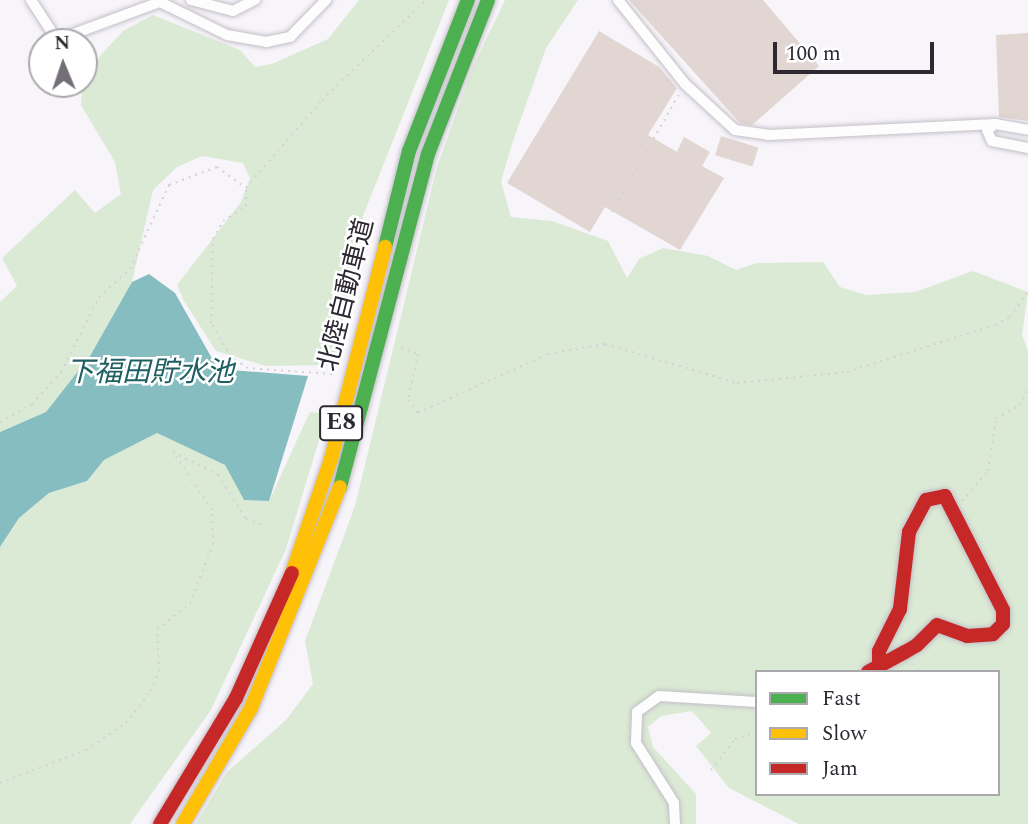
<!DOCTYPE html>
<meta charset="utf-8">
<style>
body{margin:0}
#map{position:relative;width:1028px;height:824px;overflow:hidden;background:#f7f4fa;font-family:Spectral,"Noto Sans JP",serif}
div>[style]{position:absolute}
.green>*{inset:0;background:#dbead5}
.water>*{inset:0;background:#86bdc1}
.building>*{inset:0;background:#e1d6d1;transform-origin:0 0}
.path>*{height:2px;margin-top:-1px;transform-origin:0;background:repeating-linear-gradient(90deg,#d4d2d6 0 2px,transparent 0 7px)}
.roads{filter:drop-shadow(0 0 2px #c3bfc6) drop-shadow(0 0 2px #c3bfc6)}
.street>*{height:10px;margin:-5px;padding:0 5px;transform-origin:5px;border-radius:5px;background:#fefdfe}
.fast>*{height:14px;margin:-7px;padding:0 7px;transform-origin:7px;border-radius:7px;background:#4caf50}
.slow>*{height:14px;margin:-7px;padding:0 7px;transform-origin:7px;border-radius:7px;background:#ffc107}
.jam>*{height:14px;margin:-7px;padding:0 7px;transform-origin:7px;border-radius:7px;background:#c62828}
span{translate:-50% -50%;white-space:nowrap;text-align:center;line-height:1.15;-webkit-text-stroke:5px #fff;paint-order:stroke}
.shield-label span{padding:2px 5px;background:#fff;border:2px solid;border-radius:5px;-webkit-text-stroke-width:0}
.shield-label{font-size:24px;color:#2d2831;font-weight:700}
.street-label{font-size:26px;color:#2d2831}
.water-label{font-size:28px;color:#1d5f62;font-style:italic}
.legend{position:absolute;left:755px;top:670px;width:245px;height:126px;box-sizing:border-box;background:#fff;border:2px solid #aba9ad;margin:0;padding:9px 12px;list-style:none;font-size:21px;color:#2d2831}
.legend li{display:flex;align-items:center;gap:14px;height:35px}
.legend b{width:35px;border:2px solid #aba9ad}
.north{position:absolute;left:28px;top:28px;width:70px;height:70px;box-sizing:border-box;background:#fff;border:2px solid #aba9ad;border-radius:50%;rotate:358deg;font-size:19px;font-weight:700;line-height:28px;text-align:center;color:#2d2831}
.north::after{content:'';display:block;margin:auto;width:24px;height:32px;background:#746f77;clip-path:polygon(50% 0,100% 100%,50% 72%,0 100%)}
.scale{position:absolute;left:773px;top:42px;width:161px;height:32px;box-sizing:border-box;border:4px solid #2d2831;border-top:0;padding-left:9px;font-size:21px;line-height:24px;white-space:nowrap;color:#2d2831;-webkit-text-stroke:5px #fff;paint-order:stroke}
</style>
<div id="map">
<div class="green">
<div style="clip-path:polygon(359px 0,449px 0,363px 216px,334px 365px,266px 366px,216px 351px,184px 301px,177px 285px,241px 202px,250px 178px,243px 163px,202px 156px,177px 167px,153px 190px,132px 282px,90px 356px,46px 412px,0 432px,0 302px,17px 286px,2px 258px,75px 190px,95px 213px,121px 194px,115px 162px,81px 105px,82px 88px,99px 57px,123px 31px,153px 15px,240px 50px,255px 67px,272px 64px,328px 39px)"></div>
<div style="clip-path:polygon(evenodd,505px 0,578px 0,546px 48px,513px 141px,501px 181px,511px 217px,552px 221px,608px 241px,627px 278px,639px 259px,663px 248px,708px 256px,736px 270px,757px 263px,823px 262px,840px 287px,866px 295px,915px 292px,973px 271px,1028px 292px,1022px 335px,1028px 351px,1028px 824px,799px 824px,729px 788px,696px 746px,711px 733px,692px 711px,661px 716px,648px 727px,653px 747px,696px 794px,696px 824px,196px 824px,227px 772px,286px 720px,313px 684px,305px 641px,355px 506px,437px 167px,472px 69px,505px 0,757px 672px,998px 672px,998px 794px,757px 794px,757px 672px)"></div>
<div style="clip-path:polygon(310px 412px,327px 414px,286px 549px,211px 710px,130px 824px,0 824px,0 547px,19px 518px,49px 493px,87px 481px,104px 460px,157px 433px,225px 465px,244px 500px,269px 501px)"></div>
</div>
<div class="water">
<div style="clip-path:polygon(149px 274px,175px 293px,218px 369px,308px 376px,269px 501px,244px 500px,225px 465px,157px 433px,104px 460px,87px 481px,49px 493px,19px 518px,0 547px,0 432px,46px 412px,90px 356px,132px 282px)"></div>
</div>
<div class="building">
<div style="clip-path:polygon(629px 0,763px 0,819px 66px,752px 125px,740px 123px)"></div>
<div style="clip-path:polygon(599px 31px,659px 67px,677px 88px,648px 135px,677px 152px,684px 137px,710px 152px,702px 166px,724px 178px,680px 250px,605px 207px,590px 232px,507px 183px)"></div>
<div style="clip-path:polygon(1028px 33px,1028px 121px,999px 117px,996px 35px)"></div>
<div style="left:721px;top:136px;width:39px;height:20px;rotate:17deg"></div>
</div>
<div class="path">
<div style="left:612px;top:212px;width:136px;rotate:-60.4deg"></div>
<div style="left:401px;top:348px;width:18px;rotate:19deg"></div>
<div style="left:418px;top:354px;width:47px;rotate:102.3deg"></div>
<div style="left:408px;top:400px;width:16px;rotate:52deg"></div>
<div style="left:418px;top:413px;width:143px;rotate:-24.4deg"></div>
<div style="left:548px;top:354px;width:58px;rotate:-10deg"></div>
<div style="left:605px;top:344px;width:138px;rotate:16.5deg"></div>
<div style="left:737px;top:383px;width:111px;rotate:-5.7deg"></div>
<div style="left:847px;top:372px;width:155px;rotate:-17.6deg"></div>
<div style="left:995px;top:325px;width:17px;rotate:-28deg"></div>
<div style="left:1010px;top:317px;width:32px;rotate:-55deg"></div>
<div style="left:332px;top:374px;width:84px;rotate:-175.9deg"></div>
<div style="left:248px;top:368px;width:20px;rotate:-147deg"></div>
<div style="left:231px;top:357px;width:39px;rotate:-120deg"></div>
<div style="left:211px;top:323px;width:84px;rotate:-88.6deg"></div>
<div style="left:213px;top:239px;width:21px;rotate:-61deg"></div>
<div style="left:223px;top:221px;width:27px;rotate:-33deg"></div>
<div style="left:246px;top:206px;width:18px;rotate:-90deg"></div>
<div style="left:246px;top:188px;width:116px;rotate:-49.2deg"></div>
<div style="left:322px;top:100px;width:144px;rotate:-43.9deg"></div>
<div style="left:0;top:422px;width:37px;rotate:-29deg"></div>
<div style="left:32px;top:404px;width:43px;rotate:-47.8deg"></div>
<div style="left:61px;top:372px;width:84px;rotate:-63.1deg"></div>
<div style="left:99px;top:297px;width:42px;rotate:-42.1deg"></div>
<div style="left:130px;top:269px;width:93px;rotate:-65.1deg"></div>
<div style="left:169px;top:185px;width:51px;rotate:-20.6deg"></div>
<div style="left:217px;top:167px;width:34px;rotate:36deg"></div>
<div style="left:962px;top:501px;width:40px;rotate:-49deg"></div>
<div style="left:988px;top:471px;width:53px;rotate:-81.3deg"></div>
<div style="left:996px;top:419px;width:27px;rotate:-31deg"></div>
<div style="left:1019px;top:405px;width:17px;rotate:-59deg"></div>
<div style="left:910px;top:672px;width:9px;rotate:-72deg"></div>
<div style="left:711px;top:770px;width:39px;rotate:-52deg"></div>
<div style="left:735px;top:739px;width:23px;rotate:-18deg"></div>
<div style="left:0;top:783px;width:92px;rotate:-21deg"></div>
<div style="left:86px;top:750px;width:48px;rotate:-34deg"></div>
<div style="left:126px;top:723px;width:41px;rotate:-52deg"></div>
<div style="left:151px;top:691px;width:22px;rotate:-68deg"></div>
<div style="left:159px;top:671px;width:42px;rotate:-92.7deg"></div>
<div style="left:157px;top:629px;width:41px;rotate:-37.1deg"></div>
<div style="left:190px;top:604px;width:64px;rotate:-69deg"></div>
<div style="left:213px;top:544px;width:34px;rotate:-92deg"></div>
<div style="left:212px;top:510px;width:70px;rotate:-123.9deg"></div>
<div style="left:173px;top:452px;width:51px;rotate:27.1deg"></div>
<div style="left:218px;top:475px;width:52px;rotate:57.5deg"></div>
<div style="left:246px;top:519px;width:21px;rotate:19deg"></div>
</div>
<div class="roads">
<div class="street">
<div style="left:31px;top:0;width:48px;rotate:57deg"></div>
<div style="left:57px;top:40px;width:110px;rotate:-20.3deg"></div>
<div style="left:160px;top:2px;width:75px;rotate:26.2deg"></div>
<div style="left:227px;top:35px;width:40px;rotate:10deg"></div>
<div style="left:266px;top:42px;width:25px;rotate:-12deg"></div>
<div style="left:290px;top:37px;width:52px;rotate:-45.8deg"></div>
<div style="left:191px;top:0;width:43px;rotate:14.7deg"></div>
<div style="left:233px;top:11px;width:25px;rotate:-27deg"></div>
<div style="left:618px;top:0;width:107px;rotate:51.4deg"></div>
<div style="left:685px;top:84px;width:68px;rotate:42.6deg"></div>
<div style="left:735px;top:130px;width:34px;rotate:8deg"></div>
<div style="left:769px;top:135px;width:226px;rotate:-2.8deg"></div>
<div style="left:995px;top:124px;width:34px;rotate:10deg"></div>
<div style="left:995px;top:124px;width:10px;rotate:143deg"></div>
<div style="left:987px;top:130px;width:12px;rotate:66deg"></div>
<div style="left:992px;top:141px;width:37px;rotate:11deg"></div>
<div style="left:675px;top:824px;width:21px;rotate:-93deg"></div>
<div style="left:674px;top:803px;width:71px;rotate:-122.3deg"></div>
<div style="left:636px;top:743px;width:31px;rotate:-88deg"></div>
<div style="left:637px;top:712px;width:27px;rotate:-36deg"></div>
<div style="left:659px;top:696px;width:98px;rotate:3.5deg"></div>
</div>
<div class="fast">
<div style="left:385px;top:247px;width:99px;rotate:-76deg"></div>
<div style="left:409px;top:151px;width:162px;rotate:-68.7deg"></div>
<div style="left:340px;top:487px;width:344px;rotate:-75.2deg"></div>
<div style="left:428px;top:154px;width:165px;rotate:-68.7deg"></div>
</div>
<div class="slow">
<div style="left:292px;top:573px;width:120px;rotate:-71.1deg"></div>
<div style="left:331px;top:459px;width:219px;rotate:-75.7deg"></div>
<div style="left:183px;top:824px;width:134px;rotate:-59.6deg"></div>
<div style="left:251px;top:708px;width:238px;rotate:-68.1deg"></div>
</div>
<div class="jam">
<div style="left:868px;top:672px;width:42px;rotate:-28.4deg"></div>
<div style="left:905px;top:652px;width:14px;rotate:-30deg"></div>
<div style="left:917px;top:645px;width:28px;rotate:-45deg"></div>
<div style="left:937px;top:625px;width:32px;rotate:20deg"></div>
<div style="left:967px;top:636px;width:26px;rotate:-4deg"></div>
<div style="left:993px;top:634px;width:14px;rotate:-45deg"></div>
<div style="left:1003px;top:624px;width:14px;rotate:-90deg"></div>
<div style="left:1003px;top:610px;width:128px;rotate:-117deg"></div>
<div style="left:945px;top:496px;width:19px;rotate:168deg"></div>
<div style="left:926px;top:500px;width:36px;rotate:118deg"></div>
<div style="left:909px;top:532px;width:78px;rotate:96.7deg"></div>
<div style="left:900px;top:609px;width:47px;rotate:116.6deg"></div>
<div style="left:879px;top:651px;width:15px;rotate:90deg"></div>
<div style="left:160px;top:824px;width:147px;rotate:-58.9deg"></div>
<div style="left:236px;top:698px;width:137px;rotate:-65.9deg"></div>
</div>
</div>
<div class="shield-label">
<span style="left:341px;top:423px">E8</span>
</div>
<div class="street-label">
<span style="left:347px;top:295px;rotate:-76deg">北陸自動車道</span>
</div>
<div class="water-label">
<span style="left:150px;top:373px">下福田貯水池</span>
</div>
<ul class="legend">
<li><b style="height:9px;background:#4caf50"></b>Fast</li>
<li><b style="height:9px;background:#ffc107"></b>Slow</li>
<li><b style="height:9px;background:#c62828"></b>Jam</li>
</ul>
<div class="north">N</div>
<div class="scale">100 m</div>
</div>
